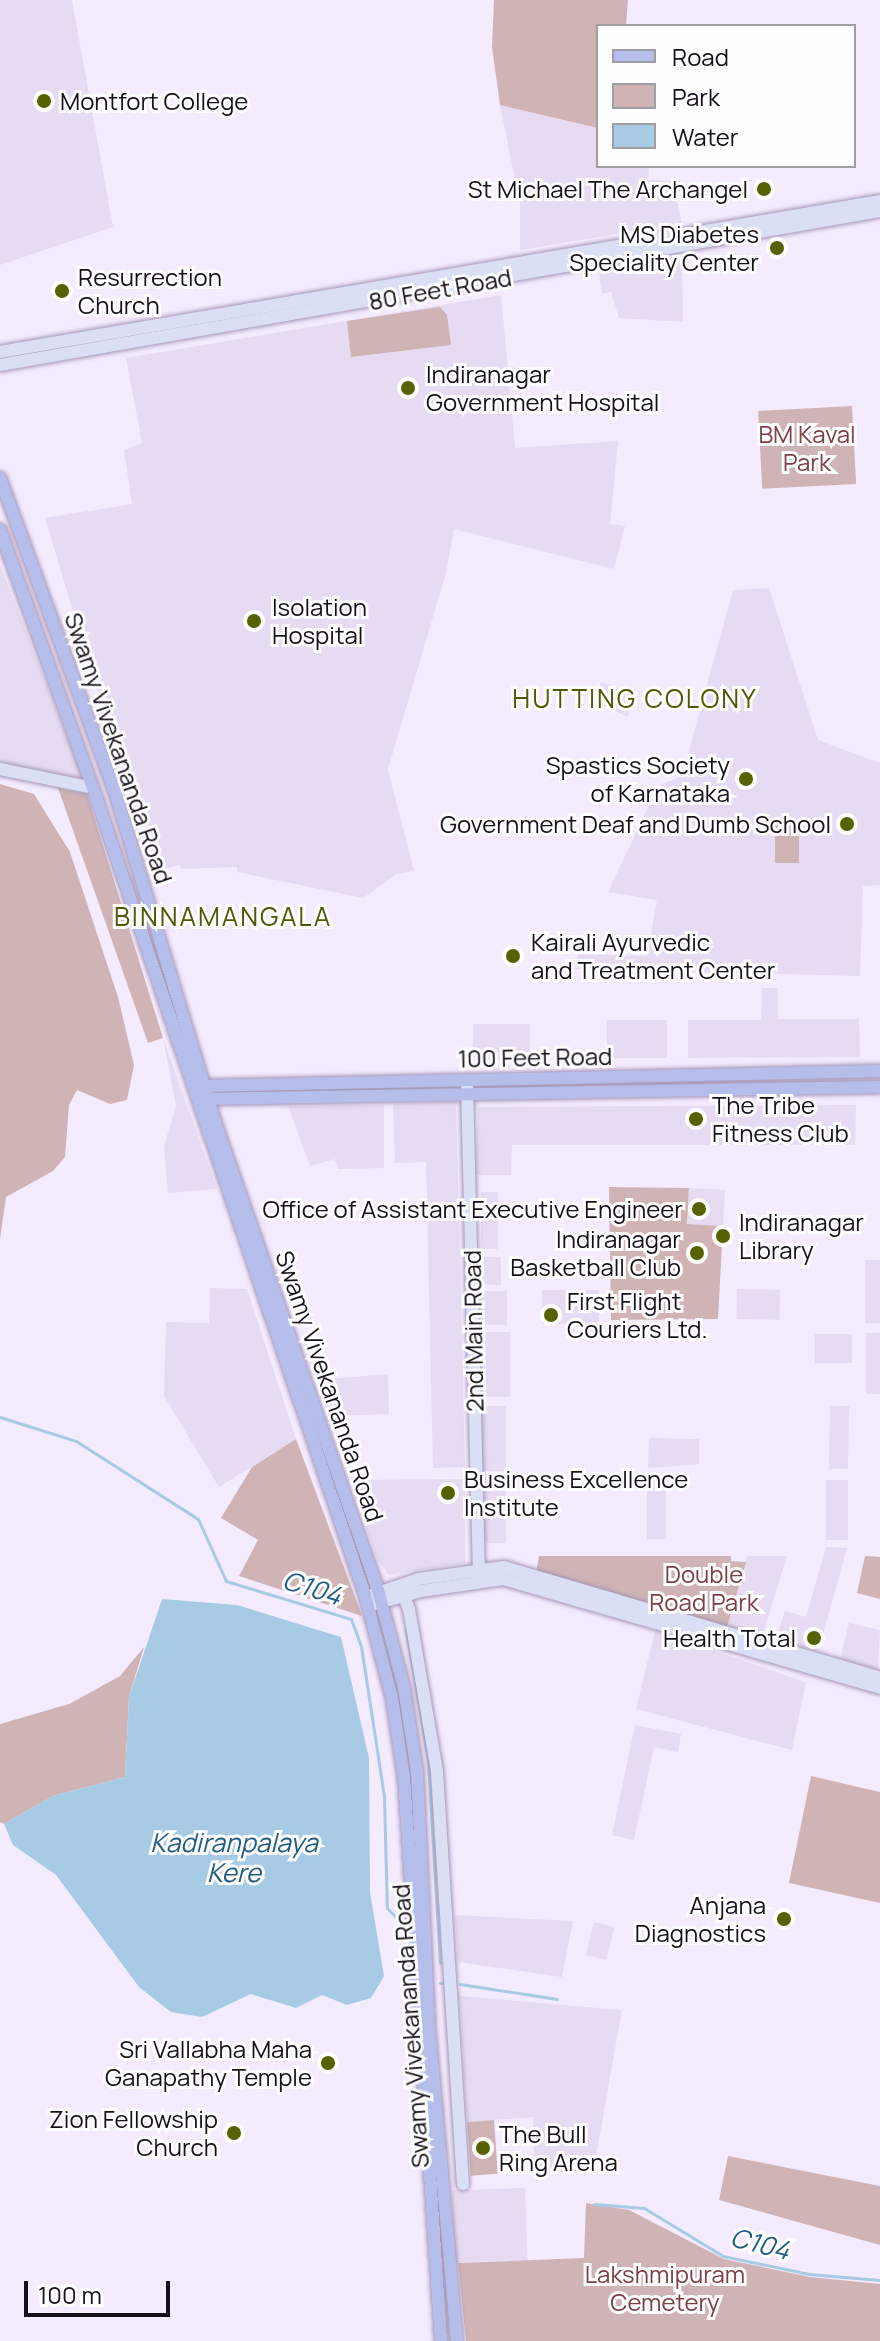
<!DOCTYPE html>
<style>
body{margin:0}
#map{position:relative;width:880px;height:2341px;overflow:hidden;background:#f5ebff;font-family:Manrope,sans-serif}
div>[style]{position:absolute}
.built>*{inset:0;background:#e6dbf2;transform-origin:0 0}
.green>*{inset:0;background:#d0b4b5;transform-origin:0 0}
.water>*{inset:0;background:#a7cbe5}
.stream>*{height:3px;margin:-1.5px;padding:0 1.5px;transform-origin:1.5px;border-radius:1.5px;background:#a7cbe5}
.roads{filter:drop-shadow(0 0 2px #a696b5) drop-shadow(0 0 2px #a696b5)}
.secondary>*{height:12px;margin:-6px;padding:0 6px;transform-origin:6px;border-radius:6px;background:#dadff5}
.primary>*{height:12px;margin:-6px;padding:0 6px;transform-origin:6px;border-radius:6px;background:#b5beeb}
.dots>*{width:22px;height:22px;translate:-50% -50%;box-sizing:border-box;border:4px solid #fdfdfd;border-radius:50%}
span{translate:-50% -50%;white-space:nowrap;text-align:center;line-height:1.15;-webkit-text-stroke:6px #fdfdfd;paint-order:stroke}
.poi-label{font-size:24px;color:#150f1a}
.left{translate:0 -50%;text-align:left}
.right{translate:-100% -50%;text-align:right}
.street-label{font-size:24px;color:#150f1a}
.park-label{font-size:24px;color:#7b3f44}
.neighbourhood-label{font-size:26px;color:#4f5905;letter-spacing:2px}
.water-label{font-size:26px;color:#235d81;font-style:italic}
.legend{position:absolute;left:596px;top:24px;width:260px;height:144px;box-sizing:border-box;background:#fdfdfd;border:2px solid #a09ea2;margin:0;padding:10px 14px;list-style:none;font-size:24px;color:#150f1a}
.legend li{display:flex;align-items:center;gap:16px;height:40px}
.legend b{width:40px;border:2px solid #a09ea2}
.scale{position:absolute;left:24px;top:2281px;width:146px;height:36px;box-sizing:border-box;border:4px solid #150f1a;border-top:0;padding-left:10px;font-size:24px;line-height:28px;white-space:nowrap;color:#150f1a;-webkit-text-stroke:6px #fdfdfd;paint-order:stroke}
</style>
<div id="map">
<div class="built">
<div style="clip-path:polygon(0 0,72px 0,113px 227px,0 265px)"></div>
<div style="clip-path:polygon(500px 105px,598px 128px,598px 166px,649px 166px,648px 180px,673px 181px,682px 223px,520px 250px,520px 204px)"></div>
<div style="clip-path:polygon(682px 258px,683px 322px,619px 318px,611px 292px,602px 294px,599px 273px)"></div>
<div style="clip-path:polygon(501px 295px,515px 448px,618px 441px,610px 524px,625px 526px,614px 569px,454px 529px,446px 573px,388px 769px,414px 871px,397px 874px,363px 898px,237px 872px,237px 867px,181px 869px,180px 865px,159px 870px,106px 721px,45px 518px,132px 504px,124px 450px,142px 443px,126px 358px)"></div>
<div style="clip-path:polygon(0 565px,84px 780px,0 764px)"></div>
<div style="clip-path:polygon(769px 588px,818px 740px,880px 763px,880px 885px,863px 886px,860px 976px,572px 969px,579px 954px,647px 956px,657px 900px,608px 892px,658px 786px,682px 776px,733px 590px)"></div>
<div style="clip-path:polygon(601px 682px,637px 696px,627px 717px,592px 700px)"></div>
<div style="clip-path:polygon(762px 988px,778px 988px,778px 1019px,859px 1019px,860px 1057px,688px 1058px,688px 1020px,761px 1020px)"></div>
<div style="left:667px;top:1020px;width:38px;height:60px;rotate:90deg"></div>
<div style="left:473px;top:1024px;width:57px;height:36px"></div>
<div style="clip-path:polygon(163px 1038px,217px 1189px,168px 1193px,164px 1146px,176px 1106px)"></div>
<div style="clip-path:polygon(456px 1102px,465px 1467px,433px 1468px,426px 1162px,395px 1163px,393px 1104px)"></div>
<div style="clip-path:polygon(384px 1105px,384px 1168px,338px 1169px,335px 1159px,310px 1166px,288px 1106px)"></div>
<div style="clip-path:polygon(856px 1105px,855px 1145px,512px 1145px,511px 1175px,476px 1175px,478px 1107px)"></div>
<div style="left:689px;top:1188px;width:36px;height:36px;rotate:3deg"></div>
<div style="left:481px;top:1192px;width:17px;height:57px"></div>
<div style="left:476px;top:1257px;width:25px;height:28px"></div>
<div style="left:865px;top:1260px;width:15px;height:63px"></div>
<div style="clip-path:polygon(210px 1288px,247px 1289px,296px 1439px,219px 1487px,164px 1396px,166px 1322px,209px 1323px)"></div>
<div style="left:737px;top:1289px;width:43px;height:30px;rotate:1deg"></div>
<div style="left:542px;top:1290px;width:57px;height:34px"></div>
<div style="left:507px;top:1291px;width:34px;height:30px;rotate:90deg"></div>
<div style="left:478px;top:1332px;width:32px;height:65px"></div>
<div style="left:866px;top:1333px;width:14px;height:61px"></div>
<div style="left:815px;top:1334px;width:37px;height:29px"></div>
<div style="clip-path:polygon(388px 1374px,389px 1414px,330px 1416px,320px 1380px)"></div>
<div style="left:480px;top:1406px;width:26px;height:65px"></div>
<div style="left:849px;top:1406px;width:63px;height:19px;rotate:91deg"></div>
<div style="clip-path:polygon(649px 1438px,699px 1439px,699px 1464px,648px 1468px)"></div>
<div style="left:481px;top:1478px;width:25px;height:65px"></div>
<div style="clip-path:polygon(465px 1479px,465px 1563px,389px 1575px,378px 1560px,351px 1485px,356px 1480px)"></div>
<div style="left:647px;top:1479px;width:19px;height:60px"></div>
<div style="left:826px;top:1480px;width:22px;height:60px"></div>
<div style="clip-path:polygon(826px 1547px,847px 1548px,818px 1652px,776px 1638px,785px 1611px,806px 1617px)"></div>
<div style="clip-path:polygon(747px 1556px,787px 1556px,762px 1637px,727px 1627px)"></div>
<div style="clip-path:polygon(849px 1623px,880px 1630px,878px 1670px,840px 1659px)"></div>
<div style="clip-path:polygon(655px 1631px,806px 1682px,792px 1750px,636px 1709px)"></div>
<div style="clip-path:polygon(635px 1725px,681px 1734px,678px 1752px,654px 1747px,634px 1840px,612px 1835px)"></div>
<div style="clip-path:polygon(455px 1915px,573px 1921px,562px 1977px,458px 1962px)"></div>
<div style="left:594px;top:1922px;width:21px;height:34px;rotate:14deg"></div>
<div style="clip-path:polygon(460px 1996px,622px 2010px,593px 2173px,534px 2172px,533px 2117px,467px 2122px)"></div>
<div style="left:525px;top:2188px;width:72px;height:73px;rotate:88deg"></div>
</div>
<div class="green">
<div style="clip-path:polygon(494px 0,628px 0,626px 26px,598px 26px,598px 128px,500px 105px,492px 47px)"></div>
<div style="clip-path:polygon(440px 307px,447px 315px,451px 345px,351px 357px,347px 321px)"></div>
<div style="left:852px;top:406px;width:78px;height:94px;rotate:87deg"></div>
<div style="clip-path:polygon(0 784px,34px 794px,70px 852px,118px 997px,134px 1065px,127px 1100px,110px 1104px,77px 1090px,69px 1105px,65px 1157px,53px 1171px,6px 1197px,0 1239px)"></div>
<div style="clip-path:polygon(58px 788px,87px 794px,163px 1038px,148px 1043px)"></div>
<div style="left:775px;top:821px;width:24px;height:42px"></div>
<div style="clip-path:polygon(609px 1187px,689px 1188px,687px 1224px,723px 1226px,718px 1319px,611px 1320px)"></div>
<div style="clip-path:polygon(296px 1439px,351px 1586px,362px 1616px,239px 1576px,258px 1540px,221px 1518px,252px 1467px)"></div>
<div style="clip-path:polygon(539px 1556px,731px 1556px,731px 1561px,746px 1562px,727px 1627px,536px 1573px)"></div>
<div style="clip-path:polygon(865px 1556px,880px 1557px,880px 1599px,857px 1593px)"></div>
<div style="clip-path:polygon(144px 1647px,129px 1697px,125px 1777px,53px 1796px,4px 1824px,0 1822px,0 1724px,69px 1704px,120px 1676px)"></div>
<div style="clip-path:polygon(811px 1776px,880px 1792px,880px 1903px,789px 1883px)"></div>
<div style="left:494px;top:2120px;width:54px;height:27px;rotate:86deg"></div>
<div style="clip-path:polygon(728px 2156px,880px 2186px,880px 2245px,719px 2200px)"></div>
<div style="clip-path:polygon(586px 2203px,629px 2210px,724px 2259px,810px 2277px,880px 2284px,880px 2341px,466px 2341px,458px 2263px,584px 2258px)"></div>
</div>
<div class="water">
<div style="clip-path:polygon(162px 1599px,237px 1605px,341px 1637px,369px 1758px,370px 1892px,384px 1976px,371px 1998px,347px 2005px,322px 1995px,296px 2008px,251px 1994px,202px 2017px,171px 2012px,139px 1987px,56px 1875px,13px 1845px,4px 1824px,53px 1796px,125px 1777px,129px 1697px)"></div>
</div>
<div class="stream">
<div style="left:0;top:1417px;width:80px;rotate:17.5deg"></div>
<div style="left:76px;top:1441px;width:145px;rotate:32.6deg"></div>
<div style="left:198px;top:1519px;width:68px;rotate:65.7deg"></div>
<div style="left:226px;top:1581px;width:131px;rotate:16.9deg"></div>
<div style="left:351px;top:1619px;width:29px;rotate:70deg"></div>
<div style="left:361px;top:1646px;width:153px;rotate:81.3deg"></div>
<div style="left:384px;top:1797px;width:111px;rotate:88.5deg"></div>
<div style="left:387px;top:1908px;width:33px;rotate:45deg"></div>
<div style="left:406px;top:1629px;width:134px;rotate:80.5deg"></div>
<div style="left:428px;top:1761px;width:202px;rotate:86.6deg"></div>
<div style="left:440px;top:1983px;width:3px"></div>
<div style="left:460px;top:1984px;width:98px;rotate:8.8deg"></div>
<div style="left:594px;top:2204px;width:50px;rotate:4.6deg"></div>
<div style="left:644px;top:2208px;width:92px;rotate:31.3deg"></div>
<div style="left:723px;top:2256px;width:88px;rotate:11.8deg"></div>
<div style="left:809px;top:2274px;width:71px;rotate:4.8deg"></div>
</div>
<div class="roads">
<div class="secondary">
<div style="left:0;top:352px;width:893px;rotate:-9.74deg"></div>
<div style="left:0;top:365px;width:893px;rotate:-9.93deg"></div>
<div style="left:0;top:769px;width:95px;rotate:11.5deg"></div>
<div style="left:467px;top:1085px;width:490px;rotate:88.6deg"></div>
<div style="left:400px;top:1586px;width:25px;rotate:69deg"></div>
<div style="left:409px;top:1609px;width:164px;rotate:80.2deg"></div>
<div style="left:437px;top:1771px;width:414px;rotate:86.4deg"></div>
<div style="left:366px;top:1597px;width:56px;rotate:-18.8deg"></div>
<div style="left:419px;top:1579px;width:86px;rotate:-8deg"></div>
<div style="left:504px;top:1567px;width:392px;rotate:16.4deg"></div>
<div style="left:368px;top:1606px;width:55px;rotate:-15.8deg"></div>
<div style="left:421px;top:1591px;width:83px;rotate:-8.3deg"></div>
<div style="left:503px;top:1579px;width:392px;rotate:16.1deg"></div>
</div>
<div class="primary">
<div style="left:0;top:478px;width:331px;rotate:69.9deg"></div>
<div style="left:114px;top:789px;width:348px;rotate:73.1deg"></div>
<div style="left:215px;top:1122px;width:496px;rotate:70.8deg"></div>
<div style="left:378px;top:1590px;width:101px;rotate:75.1deg"></div>
<div style="left:404px;top:1688px;width:85px;rotate:81.2deg"></div>
<div style="left:417px;top:1772px;width:255px;rotate:87.3deg"></div>
<div style="left:429px;top:2027px;width:315px;rotate:84.9deg"></div>
<div style="left:0;top:530px;width:274px;rotate:70.2deg"></div>
<div style="left:93px;top:788px;width:852px;rotate:71.37deg"></div>
<div style="left:365px;top:1595px;width:106px;rotate:75.3deg"></div>
<div style="left:392px;top:1698px;width:80px;rotate:81.4deg"></div>
<div style="left:404px;top:1777px;width:565px;rotate:86.25deg"></div>
<div style="left:199px;top:1086px;width:681px;rotate:-1.26deg"></div>
<div style="left:203px;top:1099px;width:677px;rotate:-1.02deg"></div>
</div>
</div>
<div class="dots">
<div style="left:44px;top:101px;background:#566101"></div>
<div style="left:764px;top:189px;background:#566101"></div>
<div style="left:777px;top:248px;background:#566101"></div>
<div style="left:62px;top:291px;background:#566101"></div>
<div style="left:408px;top:388px;background:#566101"></div>
<div style="left:254px;top:621px;background:#566101"></div>
<div style="left:746px;top:779px;background:#566101"></div>
<div style="left:847px;top:824px;background:#566101"></div>
<div style="left:513px;top:956px;background:#566101"></div>
<div style="left:696px;top:1119px;background:#566101"></div>
<div style="left:699px;top:1209px;background:#566101"></div>
<div style="left:723px;top:1236px;background:#566101"></div>
<div style="left:697px;top:1253px;background:#566101"></div>
<div style="left:551px;top:1315px;background:#566101"></div>
<div style="left:448px;top:1493px;background:#566101"></div>
<div style="left:814px;top:1638px;background:#566101"></div>
<div style="left:784px;top:1919px;background:#566101"></div>
<div style="left:328px;top:2063px;background:#566101"></div>
<div style="left:234px;top:2133px;background:#566101"></div>
<div style="left:483px;top:2148px;background:#566101"></div>
</div>
<div class="poi-label">
<span class="left" style="left:60px;top:101px">Montfort College</span>
<span class="right" style="left:748px;top:189px">St Michael The Archangel</span>
<span class="right" style="left:759px;top:248px">MS Diabetes<br>Speciality Center</span>
<span class="left" style="left:78px;top:291px">Resurrection<br>Church</span>
<span class="left" style="left:426px;top:388px">Indiranagar<br>Government Hospital</span>
<span class="left" style="left:272px;top:621px">Isolation<br>Hospital</span>
<span class="right" style="left:730px;top:779px">Spastics Society<br>of Karnataka</span>
<span class="right" style="left:831px;top:824px">Government Deaf and Dumb School</span>
<span class="left" style="left:531px;top:956px">Kairali Ayurvedic<br>and Treatment Center</span>
<span class="left" style="left:712px;top:1119px">The Tribe<br>Fitness Club</span>
<span class="right" style="left:683px;top:1209px">Office of Assistant Executive Engineer</span>
<span class="left" style="left:739px;top:1236px">Indiranagar<br>Library</span>
<span class="right" style="left:681px;top:1253px">Indiranagar<br>Basketball Club</span>
<span class="left" style="left:567px;top:1315px">First Flight<br>Couriers Ltd.</span>
<span class="left" style="left:464px;top:1493px">Business Excellence<br>Institute</span>
<span class="right" style="left:796px;top:1638px">Health Total</span>
<span class="right" style="left:766px;top:1919px">Anjana<br>Diagnostics</span>
<span class="right" style="left:312px;top:2063px">Sri Vallabha Maha<br>Ganapathy Temple</span>
<span class="right" style="left:218px;top:2133px">Zion Fellowship<br>Church</span>
<span class="left" style="left:499px;top:2148px">The Bull<br>Ring Arena</span>
</div>
<div class="street-label">
<span style="left:440px;top:289px;rotate:-10deg">80 Feet Road</span>
<span style="left:119px;top:748px;rotate:71deg">Swamy Vivekananda Road</span>
<span style="left:535px;top:1057px;rotate:-1deg">100 Feet Road</span>
<span style="left:473px;top:1331px;rotate:-91deg">2nd Main Road</span>
<span style="left:330px;top:1386px;rotate:71deg">Swamy Vivekananda Road</span>
<span style="left:410px;top:2026px;rotate:-94deg">Swamy Vivekananda Road</span>
</div>
<div class="park-label">
<span style="left:807px;top:448px">BM Kaval<br>Park</span>
<span style="left:704px;top:1588px">Double<br>Road Park</span>
<span style="left:665px;top:2288px">Lakshmipuram<br>Cemetery</span>
</div>
<div class="neighbourhood-label">
<span style="left:635px;top:699px">HUTTING COLONY</span>
<span style="left:223px;top:917px">BINNAMANGALA</span>
</div>
<div class="water-label">
<span style="left:312px;top:1588px;rotate:17deg">C104</span>
<span style="left:234px;top:1858px">Kadiranpalaya<br>Kere</span>
<span style="left:760px;top:2244px;rotate:14deg">C104</span>
</div>
<ul class="legend">
<li><b style="height:10px;background:#b5beeb"></b>Road</li>
<li><b style="height:22px;background:#d0b4b5"></b>Park</li>
<li><b style="height:22px;background:#a7cbe5"></b>Water</li>
</ul>
<div class="scale">100 m</div>
</div>
